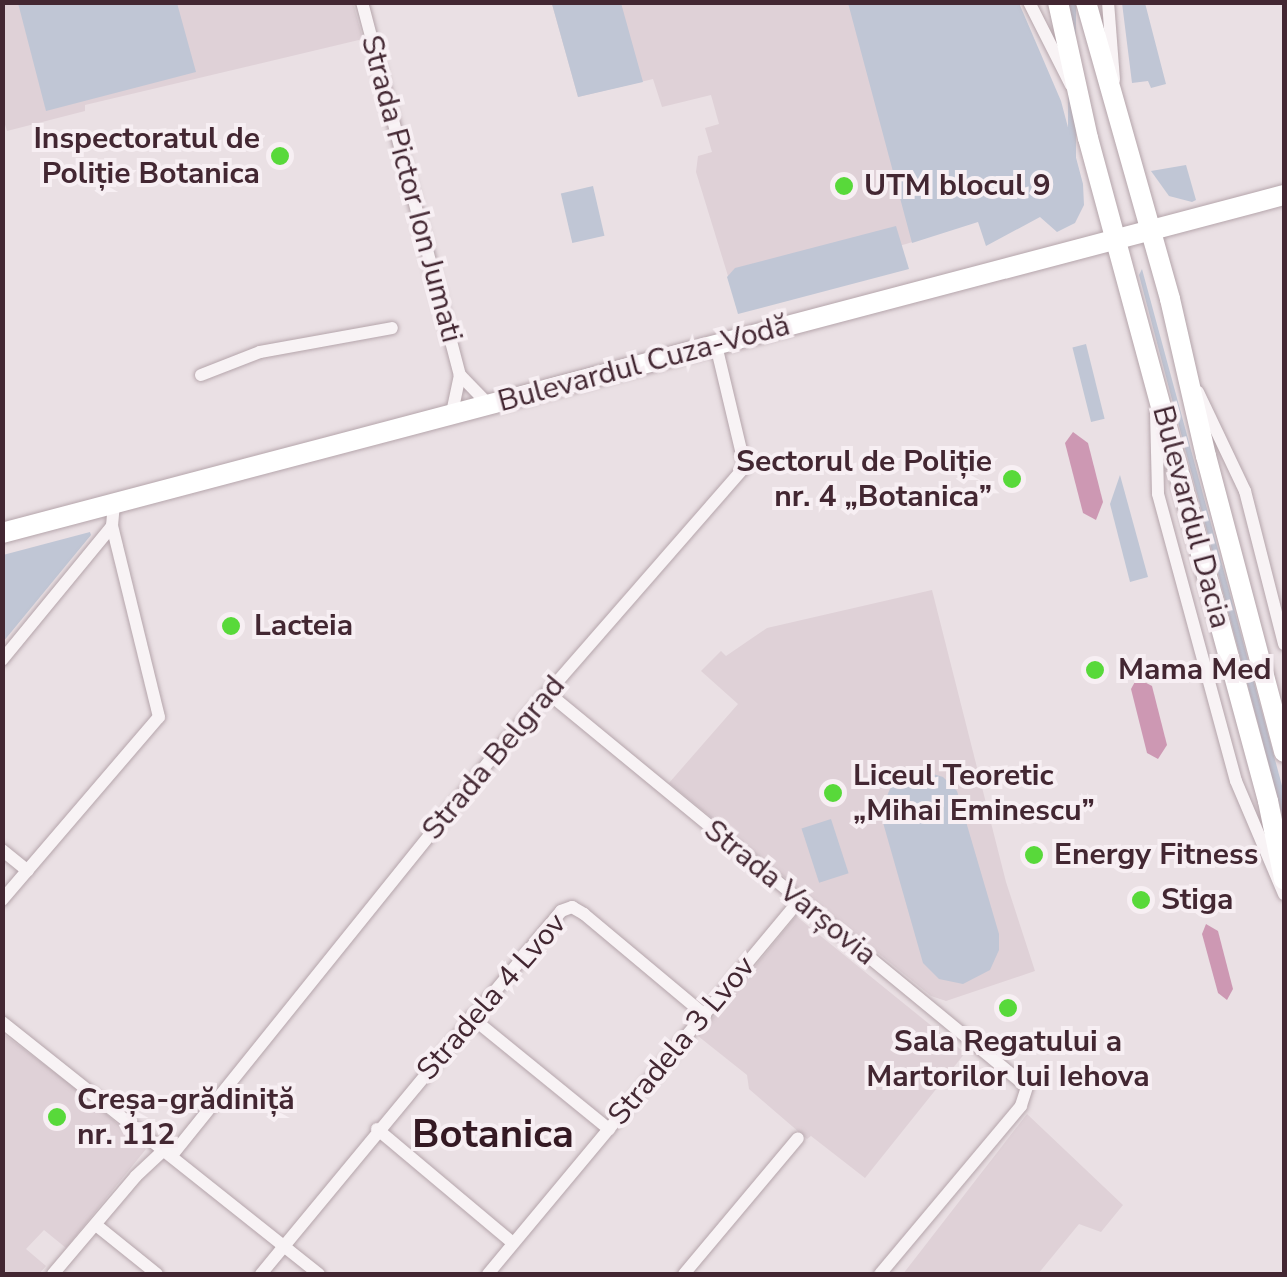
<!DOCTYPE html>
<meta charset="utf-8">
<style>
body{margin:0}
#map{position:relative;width:1287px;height:1277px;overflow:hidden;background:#eae0e4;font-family:"Nunito Sans",sans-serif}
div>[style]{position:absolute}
.built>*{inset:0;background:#dfd1d7}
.green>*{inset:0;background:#c0c6d5;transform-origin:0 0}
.water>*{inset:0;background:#cd98b3}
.roads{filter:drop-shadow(0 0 2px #b5a5ab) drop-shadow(0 0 2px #b5a5ab)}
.minor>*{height:12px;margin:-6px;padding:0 6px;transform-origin:6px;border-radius:6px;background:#f8f3f5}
.primary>*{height:20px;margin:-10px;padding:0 10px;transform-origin:10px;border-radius:10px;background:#fff}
.dots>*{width:28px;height:28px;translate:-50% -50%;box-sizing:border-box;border:5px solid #f7eff3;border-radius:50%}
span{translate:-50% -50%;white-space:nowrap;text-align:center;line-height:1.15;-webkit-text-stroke:8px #f7eff3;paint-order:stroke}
.poi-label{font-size:30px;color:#432732;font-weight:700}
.right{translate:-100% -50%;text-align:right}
.left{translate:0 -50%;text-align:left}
.street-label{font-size:30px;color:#432732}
.district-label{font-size:40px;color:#341923;font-weight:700}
.frame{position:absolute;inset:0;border:5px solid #432732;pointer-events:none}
</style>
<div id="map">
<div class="built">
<div style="clip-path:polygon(2px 3px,353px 3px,363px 39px,85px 105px,85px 111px,7px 131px,2px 115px)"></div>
<div style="clip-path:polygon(990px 3px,1043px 200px,906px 244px,732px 289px,696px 172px,698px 156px,712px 152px,705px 128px,719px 124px,711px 95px,662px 107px,653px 79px,578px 97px,552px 4px)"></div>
<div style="clip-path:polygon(932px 590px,1006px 882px,1035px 971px,946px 1001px,931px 996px,669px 783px,738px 704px,701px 671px,721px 651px,726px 656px,767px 628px)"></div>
<div style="clip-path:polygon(796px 916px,965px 1053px,865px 1178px,811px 1136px,807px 1139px,749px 1089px,747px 1075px,698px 1036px)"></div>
<div style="clip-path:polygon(2px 1033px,81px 1092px,146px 1149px,66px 1248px,44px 1230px,26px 1249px,46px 1266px,39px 1274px,3px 1274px)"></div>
<div style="clip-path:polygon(1027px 1114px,1123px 1205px,1101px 1232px,1079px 1224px,1038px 1274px,903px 1274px)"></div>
</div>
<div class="green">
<div style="clip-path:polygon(18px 3px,177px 3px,196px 72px,46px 111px)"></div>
<div style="clip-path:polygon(621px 3px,643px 82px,578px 97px,552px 4px)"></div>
<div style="clip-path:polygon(848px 3px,1019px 3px,1061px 101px,1083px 184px,1084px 205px,1075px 223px,1057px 232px,1040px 217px,986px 246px,978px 222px,912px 243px)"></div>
<div style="left:1068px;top:3px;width:8px;height:168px"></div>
<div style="clip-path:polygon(1122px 3px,1145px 3px,1166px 84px,1151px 88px,1148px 81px,1132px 83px)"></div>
<div style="clip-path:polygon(1186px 165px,1196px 200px,1192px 202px,1169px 196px,1151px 171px)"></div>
<div style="left:593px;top:186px;width:51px;height:33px;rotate:77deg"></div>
<div style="clip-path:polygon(896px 226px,909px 269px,738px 314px,727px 277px,735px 268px)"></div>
<div style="clip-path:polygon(1142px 269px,1284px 793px,1284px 822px,1139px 275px)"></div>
<div style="left:1086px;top:344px;width:77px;height:14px;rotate:76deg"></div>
<div style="clip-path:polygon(1120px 475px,1148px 577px,1130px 582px,1110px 504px)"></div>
<div style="clip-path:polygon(90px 532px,91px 535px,3px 642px,3px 555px)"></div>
<div style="clip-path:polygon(923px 771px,943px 777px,957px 791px,999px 934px,999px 950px,990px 970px,963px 984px,939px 979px,923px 963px,880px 812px,893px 782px)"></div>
<div style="left:831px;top:819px;width:57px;height:31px;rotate:72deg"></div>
</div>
<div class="water">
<div style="clip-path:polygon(1073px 432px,1088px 443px,1103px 502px,1096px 520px,1083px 513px,1065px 443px)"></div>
<div style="clip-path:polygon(1137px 678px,1152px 686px,1167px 745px,1158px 759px,1147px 753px,1131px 689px)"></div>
<div style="clip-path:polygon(1206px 924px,1218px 931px,1233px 989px,1227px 1000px,1218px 993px,1202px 934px)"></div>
</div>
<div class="roads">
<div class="minor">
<div style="left:362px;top:2px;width:386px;rotate:75.3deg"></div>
<div style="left:460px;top:375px;width:40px;rotate:102deg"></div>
<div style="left:1029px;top:2px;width:93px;rotate:63.2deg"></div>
<div style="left:1108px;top:2px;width:78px;rotate:85.6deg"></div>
<div style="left:201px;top:375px;width:63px;rotate:-21.3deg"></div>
<div style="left:260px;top:352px;width:134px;rotate:-10.3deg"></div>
<div style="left:460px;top:375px;width:42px;rotate:46deg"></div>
<div style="left:1198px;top:392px;width:110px;rotate:64.6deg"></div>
<div style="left:1245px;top:491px;width:158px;rotate:75.7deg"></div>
<div style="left:1156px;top:411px;width:83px;rotate:88.6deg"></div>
<div style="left:1158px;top:494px;width:297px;rotate:74.8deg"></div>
<div style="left:1236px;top:781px;width:123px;rotate:67deg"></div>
<div style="left:2px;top:660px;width:173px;rotate:-50.6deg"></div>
<div style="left:112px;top:526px;width:23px;rotate:-85deg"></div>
<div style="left:548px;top:693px;width:620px;rotate:39.44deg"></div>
<div style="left:1027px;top:1087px;width:20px;rotate:108deg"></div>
<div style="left:1021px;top:1106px;width:219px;rotate:130deg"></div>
<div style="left:2px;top:850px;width:33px;rotate:39deg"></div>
<div style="left:2px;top:900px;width:241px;rotate:-49.4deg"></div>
<div style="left:159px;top:717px;width:197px;rotate:-103.8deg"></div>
<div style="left:471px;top:1017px;width:178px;rotate:39.1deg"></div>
<div style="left:2px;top:1022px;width:405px;rotate:38.5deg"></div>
<div style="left:377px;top:1129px;width:177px;rotate:40deg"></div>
<div style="left:173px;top:1154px;width:526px;rotate:-51.17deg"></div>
<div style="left:503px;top:744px;width:368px;rotate:-48.9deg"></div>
<div style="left:745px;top:467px;width:125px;rotate:-103.4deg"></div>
<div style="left:96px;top:1225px;width:78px;rotate:38.8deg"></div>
<div style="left:53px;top:1274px;width:128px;rotate:-49.7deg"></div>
<div style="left:136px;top:1176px;width:40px;rotate:-43deg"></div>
<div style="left:261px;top:1274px;width:471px;rotate:-50.4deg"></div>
<div style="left:561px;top:911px;width:12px;rotate:-20deg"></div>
<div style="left:572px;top:907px;width:14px;rotate:30deg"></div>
<div style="left:584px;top:914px;width:158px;rotate:39.9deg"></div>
<div style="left:488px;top:1274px;width:487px;rotate:-50.2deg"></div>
<div style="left:684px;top:1274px;width:177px;rotate:-50deg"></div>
</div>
<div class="primary">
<div style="left:1058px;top:2px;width:139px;rotate:77.6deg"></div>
<div style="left:1088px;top:138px;width:687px;rotate:74.81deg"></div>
<div style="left:1268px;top:801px;width:80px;rotate:78.4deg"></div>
<div style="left:1086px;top:2px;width:309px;rotate:74.2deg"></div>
<div style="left:1170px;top:299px;width:161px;rotate:77.1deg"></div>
<div style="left:1206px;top:456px;width:306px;rotate:75.2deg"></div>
<div style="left:2px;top:533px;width:1326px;rotate:-14.77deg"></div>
</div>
</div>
<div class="dots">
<div style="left:280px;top:156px;background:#58d93a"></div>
<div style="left:844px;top:186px;background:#58d93a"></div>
<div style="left:1012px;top:479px;background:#58d93a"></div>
<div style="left:231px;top:626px;background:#58d93a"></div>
<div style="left:1095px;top:670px;background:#58d93a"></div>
<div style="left:833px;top:793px;background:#58d93a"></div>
<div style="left:1034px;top:855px;background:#58d93a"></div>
<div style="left:1141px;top:900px;background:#58d93a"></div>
<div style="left:1008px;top:1008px;background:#58d93a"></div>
<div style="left:57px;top:1117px;background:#58d93a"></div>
</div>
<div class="poi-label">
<span class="right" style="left:260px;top:156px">Inspectoratul de<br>Poliție Botanica</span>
<span class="left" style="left:864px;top:186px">UTM blocul 9</span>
<span class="right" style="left:992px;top:479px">Sectorul de Poliție<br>nr. 4 „Botanica”</span>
<span class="left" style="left:254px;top:626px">Lacteia</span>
<span class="left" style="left:1118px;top:670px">Mama Med</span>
<span class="left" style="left:853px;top:793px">Liceul Teoretic<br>„Mihai Eminescu”</span>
<span class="left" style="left:1054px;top:855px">Energy Fitness</span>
<span class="left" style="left:1161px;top:900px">Stiga</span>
<span style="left:1008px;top:1059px">Sala Regatului a<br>Martorilor lui Iehova</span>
<span class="left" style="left:77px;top:1117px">Creșa-grădiniță<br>nr. 112</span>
</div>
<div class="street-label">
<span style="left:411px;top:189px;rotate:75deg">Strada Pictor Ion Jumati</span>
<span style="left:644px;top:364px;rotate:-15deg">Bulevardul Cuza-Vodă</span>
<span style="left:1191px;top:517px;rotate:75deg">Bulevardul Dacia</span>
<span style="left:494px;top:758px;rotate:-50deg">Strada Belgrad</span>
<span style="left:790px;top:893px;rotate:39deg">Strada Varșovia</span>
<span style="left:492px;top:997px;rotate:-49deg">Stradela 4 Lvov</span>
<span style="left:682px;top:1041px;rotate:-50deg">Stradela 3 Lvov</span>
</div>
<div class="district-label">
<span style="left:493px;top:1134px">Botanica</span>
</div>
<div class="frame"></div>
</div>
